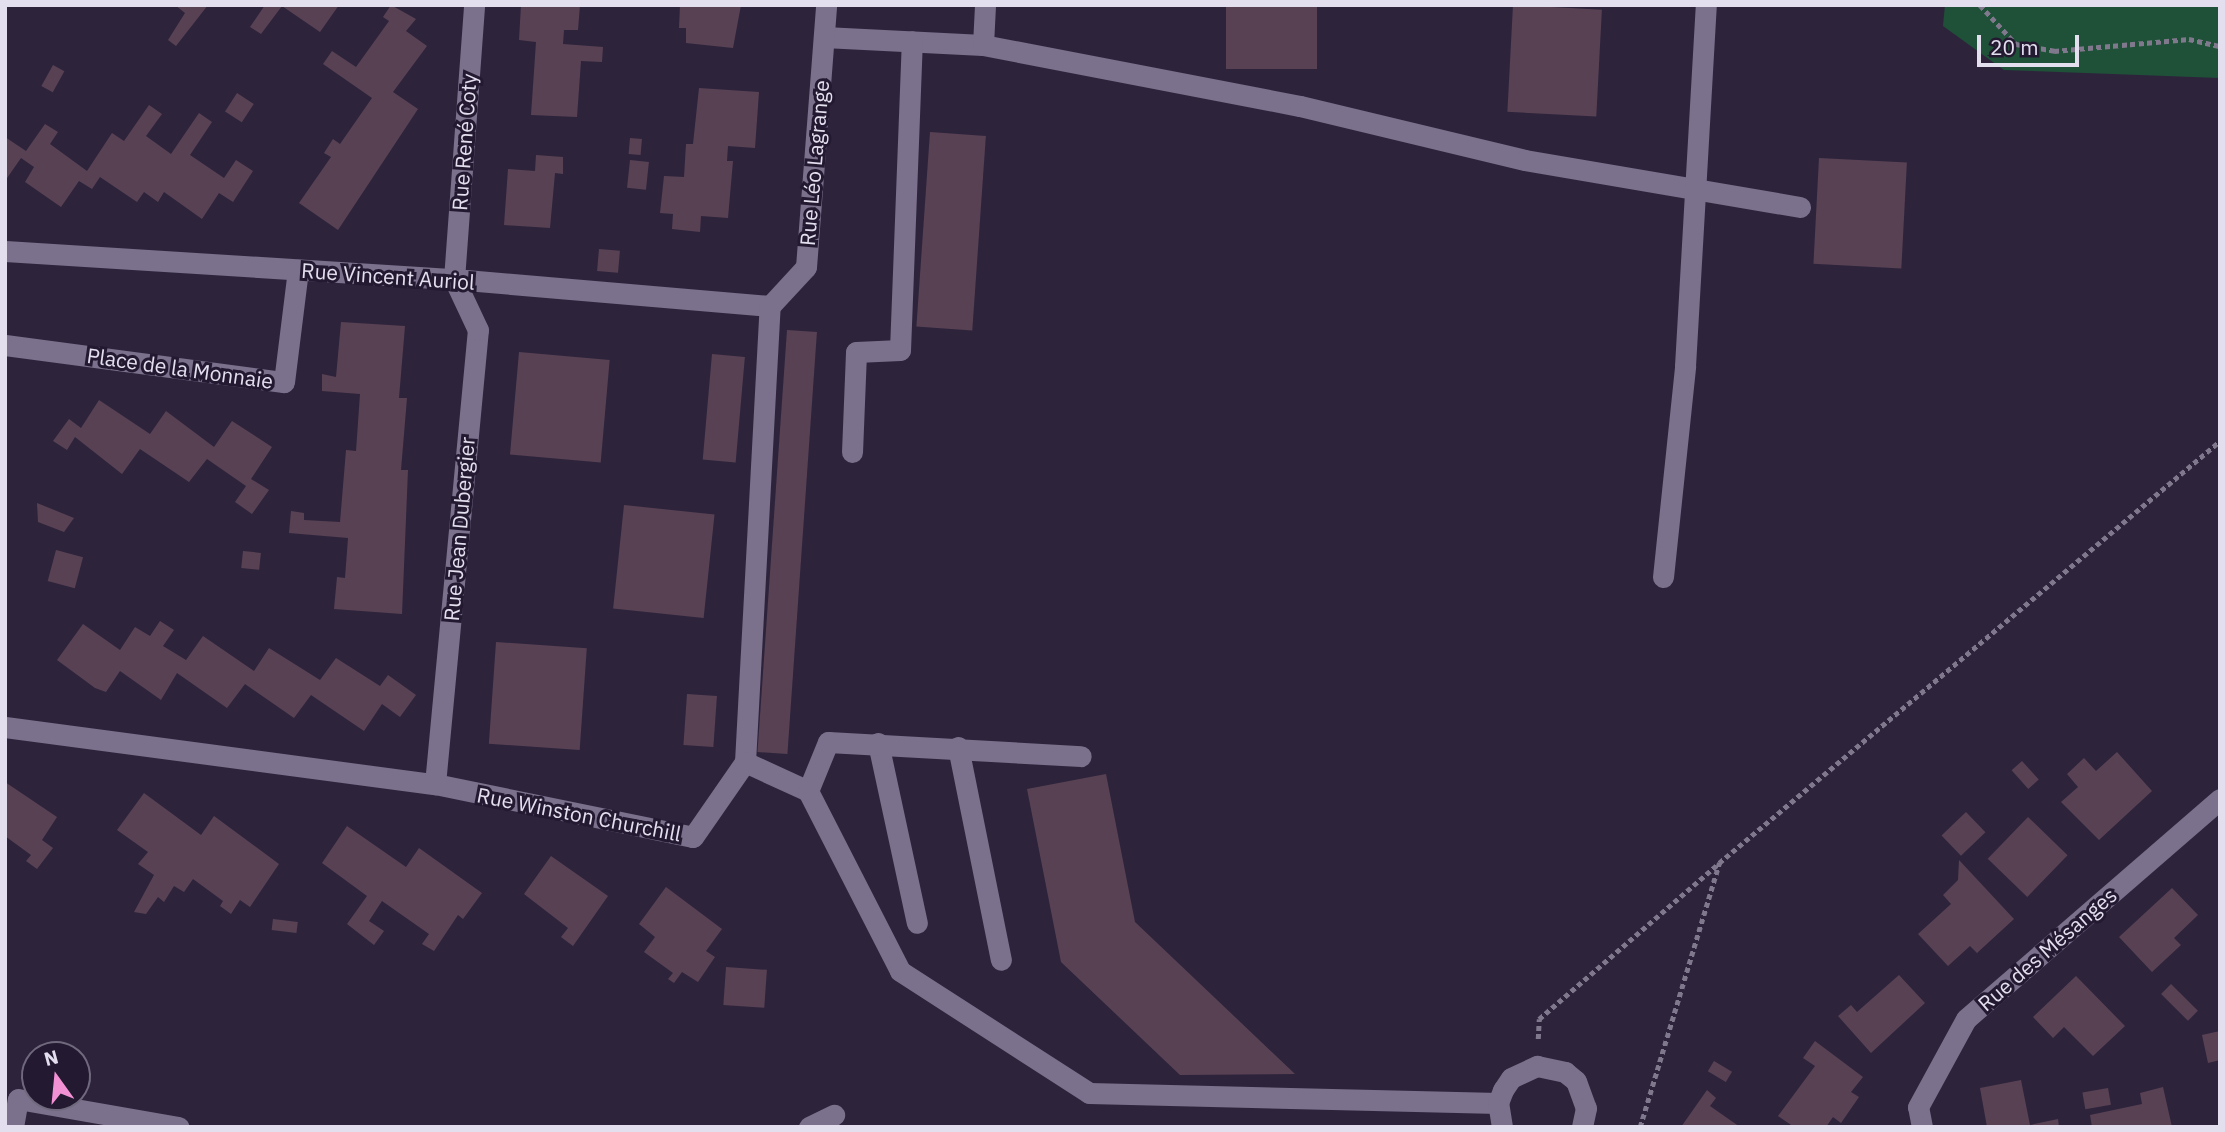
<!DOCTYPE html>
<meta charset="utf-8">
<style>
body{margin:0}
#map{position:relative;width:2225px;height:1132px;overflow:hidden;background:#2d243c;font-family:"IBM Plex Sans",sans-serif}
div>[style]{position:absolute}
.green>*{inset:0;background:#1f5138}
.building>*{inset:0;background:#594154;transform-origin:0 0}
.path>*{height:4.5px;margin-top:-2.25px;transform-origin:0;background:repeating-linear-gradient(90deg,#80798d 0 5px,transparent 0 8.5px)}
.minor>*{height:21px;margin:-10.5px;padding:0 10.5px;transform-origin:10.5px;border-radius:10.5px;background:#7b718d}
span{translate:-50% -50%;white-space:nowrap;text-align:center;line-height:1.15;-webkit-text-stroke:6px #231a31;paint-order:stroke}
.street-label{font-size:21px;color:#e4dfef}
.frame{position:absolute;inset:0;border:7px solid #e4dfef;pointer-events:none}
.north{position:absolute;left:21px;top:1041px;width:70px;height:70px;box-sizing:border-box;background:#231a31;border:2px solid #70697d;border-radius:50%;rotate:345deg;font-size:19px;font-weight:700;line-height:28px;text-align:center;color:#e4dfef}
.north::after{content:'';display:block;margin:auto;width:24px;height:32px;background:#f391d5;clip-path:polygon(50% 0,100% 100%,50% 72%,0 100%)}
.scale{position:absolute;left:1977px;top:35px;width:102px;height:32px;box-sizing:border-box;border:4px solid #e4dfef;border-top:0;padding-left:9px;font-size:21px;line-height:24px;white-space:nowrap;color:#e4dfef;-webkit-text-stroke:5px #231a31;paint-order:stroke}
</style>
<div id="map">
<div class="green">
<div style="clip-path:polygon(1945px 5px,2220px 5px,2220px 78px,2004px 70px,1943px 26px)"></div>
</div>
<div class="building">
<div style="clip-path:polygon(175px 5px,208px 5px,176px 46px,168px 40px,185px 13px)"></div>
<div style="clip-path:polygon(265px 5px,339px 5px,320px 32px,282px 6px,261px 34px,250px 27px)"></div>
<div style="clip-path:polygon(391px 5px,416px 19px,406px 31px,427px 46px,393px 92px,418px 109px,338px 230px,299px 203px,331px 157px,324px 153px,333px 139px,340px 144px,372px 98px,323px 64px,332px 51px,356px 67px,389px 21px,383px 17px)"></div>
<div style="clip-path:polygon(521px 5px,580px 5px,578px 30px,564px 30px,563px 44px,603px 47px,602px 62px,581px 61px,577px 117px,531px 115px,536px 42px,519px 40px)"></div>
<div style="clip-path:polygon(680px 5px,741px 5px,733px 48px,686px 43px,686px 28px,679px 28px)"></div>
<div style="left:1226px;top:5px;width:91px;height:64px"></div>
<div style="left:1513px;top:5px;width:89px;height:107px;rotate:3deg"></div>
<div style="left:53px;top:65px;width:13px;height:24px;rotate:29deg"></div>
<div style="clip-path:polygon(699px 88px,759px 92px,755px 148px,728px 146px,727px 161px,733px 161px,728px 218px,701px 216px,700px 232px,672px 229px,673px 214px,660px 213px,664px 176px,684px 177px,686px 144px,693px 144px)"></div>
<div style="left:237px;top:93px;width:20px;height:22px;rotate:33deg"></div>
<div style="clip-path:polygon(149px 105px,162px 114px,146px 136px,171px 154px,199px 113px,212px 122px,190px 155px,224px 178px,236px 160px,253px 171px,233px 202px,219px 193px,202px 219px,164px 192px,158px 202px,144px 192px,137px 202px,100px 177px,92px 189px,79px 181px,61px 207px,25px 182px,34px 167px,21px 158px,5px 181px,5px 137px,26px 151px,45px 124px,58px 132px,50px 144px,87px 171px,112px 133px,124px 141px)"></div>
<div style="left:930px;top:132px;width:56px;height:195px;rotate:4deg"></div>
<div style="left:630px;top:138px;width:12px;height:16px;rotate:5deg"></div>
<div style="clip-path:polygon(536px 155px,563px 157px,563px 174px,555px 173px,550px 228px,504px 225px,508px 169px,535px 171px)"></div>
<div style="left:1819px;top:158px;width:88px;height:106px;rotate:3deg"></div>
<div style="left:630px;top:160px;width:19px;height:28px;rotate:6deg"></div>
<div style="left:599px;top:249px;width:21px;height:22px;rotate:5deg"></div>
<div style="clip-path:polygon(341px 322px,405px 326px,399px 398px,407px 398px,401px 470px,408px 470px,402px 614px,334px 609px,337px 577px,345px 578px,348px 538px,289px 533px,291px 511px,304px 513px,304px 520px,340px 522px,346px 450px,356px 451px,360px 394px,322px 391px,322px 374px,336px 377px)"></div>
<div style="left:787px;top:330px;width:30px;height:423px;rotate:4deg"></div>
<div style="left:519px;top:352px;width:91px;height:103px;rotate:5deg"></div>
<div style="left:712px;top:354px;width:33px;height:106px;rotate:5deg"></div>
<div style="clip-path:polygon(99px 400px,150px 434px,166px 411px,214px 447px,232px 421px,272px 447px,251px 479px,269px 490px,252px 514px,235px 502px,246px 486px,207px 459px,189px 482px,140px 449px,122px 474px,75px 437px,67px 450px,53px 441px,69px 419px,81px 428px)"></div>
<div style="clip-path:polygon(37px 503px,74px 518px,64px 532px,38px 522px)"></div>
<div style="left:624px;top:505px;width:91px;height:104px;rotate:6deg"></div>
<div style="left:56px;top:550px;width:28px;height:32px;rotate:15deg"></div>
<div style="left:243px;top:551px;width:18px;height:17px;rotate:6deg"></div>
<div style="clip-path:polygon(160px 621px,174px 630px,163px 646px,186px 660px,203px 636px,254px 671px,269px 648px,320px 680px,336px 658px,380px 686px,388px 675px,416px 695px,400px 717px,382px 704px,364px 731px,311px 695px,294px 718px,245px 684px,227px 708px,177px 673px,161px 700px,120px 671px,106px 692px,95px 688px,57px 660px,83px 624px,120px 650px,135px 627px,150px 636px)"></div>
<div style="left:496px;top:642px;width:91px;height:102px;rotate:4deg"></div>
<div style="left:687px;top:694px;width:30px;height:51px;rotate:4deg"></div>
<div style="clip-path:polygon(2117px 752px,2152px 791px,2099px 840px,2061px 802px,2078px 787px,2067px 774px,2084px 758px,2096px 771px)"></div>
<div style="left:2022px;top:761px;width:25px;height:14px;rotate:48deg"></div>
<div style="clip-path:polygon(1106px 774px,1135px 922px,1295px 1074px,1180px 1075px,1061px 962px,1027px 789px)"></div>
<div style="clip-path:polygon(5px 782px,57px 817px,42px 840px,53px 848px,37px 869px,26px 861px,31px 855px,5px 836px)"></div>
<div style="clip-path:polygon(144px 793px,201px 835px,214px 816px,279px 864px,250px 907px,240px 900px,231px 914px,220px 906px,223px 901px,193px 879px,184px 892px,174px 886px,164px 902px,158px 897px,146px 914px,134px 912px,154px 875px,138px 864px,148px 852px,117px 830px)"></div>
<div style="left:1966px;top:812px;width:28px;height:34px;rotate:46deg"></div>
<div style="left:2028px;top:817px;width:55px;height:58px;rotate:44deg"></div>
<div style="clip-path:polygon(347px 826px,406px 867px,419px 848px,482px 893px,463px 919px,458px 915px,434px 951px,422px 944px,429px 934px,382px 901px,369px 921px,384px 931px,374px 945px,347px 924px,367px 896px,322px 863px)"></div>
<div style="clip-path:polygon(551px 856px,608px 896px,573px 946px,561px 937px,568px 928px,524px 894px)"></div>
<div style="clip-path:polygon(1959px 860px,2014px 919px,1977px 953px,1970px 946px,1948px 966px,1918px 934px,1951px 904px,1943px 895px,1958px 880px)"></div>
<div style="clip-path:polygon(666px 887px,722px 929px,706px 951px,715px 957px,698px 982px,682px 972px,674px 983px,668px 979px,673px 973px,644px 952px,655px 937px,639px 924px)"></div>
<div style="clip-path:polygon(2172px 888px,2198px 915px,2174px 938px,2181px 945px,2152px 972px,2119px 937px)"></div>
<div style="left:273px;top:919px;width:25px;height:11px;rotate:7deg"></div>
<div style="left:726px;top:967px;width:41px;height:38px;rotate:4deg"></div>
<div style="clip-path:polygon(1899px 975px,1925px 1003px,1871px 1053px,1838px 1016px,1851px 1005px,1857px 1012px)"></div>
<div style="clip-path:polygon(2076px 976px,2125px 1026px,2093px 1056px,2064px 1027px,2053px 1038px,2033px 1017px)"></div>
<div style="left:2171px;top:984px;width:38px;height:14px;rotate:45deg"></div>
<div style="clip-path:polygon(2220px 1031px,2220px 1060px,2208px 1063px,2202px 1035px)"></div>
<div style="clip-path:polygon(1815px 1041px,1863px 1077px,1851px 1092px,1859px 1097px,1841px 1123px,1833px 1117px,1826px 1127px,1794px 1127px,1778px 1116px,1815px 1066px,1803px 1058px)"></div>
<div style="left:1714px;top:1061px;width:21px;height:12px;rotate:31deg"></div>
<div style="clip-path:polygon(2021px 1080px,2030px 1125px,2058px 1119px,2059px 1127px,1987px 1127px,1980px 1088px)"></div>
<div style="clip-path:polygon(2163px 1087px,2172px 1127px,2092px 1127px,2090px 1115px,2142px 1104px,2140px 1093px)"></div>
<div style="left:2108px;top:1088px;width:17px;height:26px;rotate:80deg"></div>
<div style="clip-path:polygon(1707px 1090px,1716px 1098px,1710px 1106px,1740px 1127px,1681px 1127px)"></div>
</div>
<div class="path">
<div style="left:1980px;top:5px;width:53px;rotate:47.3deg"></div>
<div style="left:2016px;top:44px;width:39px;rotate:10deg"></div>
<div style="left:2054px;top:51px;width:136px;rotate:-5.1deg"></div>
<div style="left:2189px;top:39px;width:32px;rotate:13deg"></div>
<div style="left:1538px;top:1039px;width:20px;rotate:-87deg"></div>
<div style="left:1539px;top:1019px;width:237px;rotate:-40.9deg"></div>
<div style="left:1640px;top:1127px;width:276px;rotate:-73.3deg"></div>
<div style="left:1719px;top:863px;width:655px;rotate:-40.11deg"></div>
</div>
<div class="minor">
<div style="left:824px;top:37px;width:159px;rotate:2.9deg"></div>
<div style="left:983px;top:45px;width:323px;rotate:10.9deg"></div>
<div style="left:1300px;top:106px;width:231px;rotate:13.5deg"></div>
<div style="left:1525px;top:160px;width:279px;rotate:9.7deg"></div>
<div style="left:983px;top:45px;width:40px;rotate:-87.1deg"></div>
<div style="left:5px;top:251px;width:450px;rotate:3.6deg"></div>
<div style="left:454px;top:279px;width:317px;rotate:4.9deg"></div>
<div style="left:770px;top:306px;width:53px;rotate:-47.3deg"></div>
<div style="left:806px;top:267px;width:263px;rotate:-85.6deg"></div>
<div style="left:5px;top:345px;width:281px;rotate:7.6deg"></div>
<div style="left:284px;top:382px;width:113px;rotate:-82.9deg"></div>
<div style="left:852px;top:452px;width:100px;rotate:-87.7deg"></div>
<div style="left:856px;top:352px;width:44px;rotate:-2.6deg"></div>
<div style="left:900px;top:350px;width:309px;rotate:-87.8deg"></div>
<div style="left:1663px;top:577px;width:212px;rotate:-84deg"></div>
<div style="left:1685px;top:366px;width:362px;rotate:-86.7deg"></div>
<div style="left:5px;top:727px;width:434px;rotate:7.6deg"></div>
<div style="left:435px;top:784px;width:263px;rotate:11.6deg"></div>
<div style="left:693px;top:837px;width:91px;rotate:-55.3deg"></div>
<div style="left:745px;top:762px;width:457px;rotate:-86.9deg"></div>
<div style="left:878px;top:743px;width:184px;rotate:77.8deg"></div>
<div style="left:958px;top:747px;width:217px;rotate:78.6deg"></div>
<div style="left:745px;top:762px;width:69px;rotate:24.7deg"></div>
<div style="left:808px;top:791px;width:202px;rotate:62.9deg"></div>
<div style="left:900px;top:971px;width:225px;rotate:32.8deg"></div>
<div style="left:1089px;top:1093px;width:409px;rotate:1.4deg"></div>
<div style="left:435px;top:784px;width:456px;rotate:-84.6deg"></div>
<div style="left:478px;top:330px;width:56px;rotate:-115.2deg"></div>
<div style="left:454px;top:279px;width:275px;rotate:-85.8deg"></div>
<div style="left:808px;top:791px;width:53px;rotate:-67.8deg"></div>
<div style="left:828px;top:742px;width:253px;rotate:3.2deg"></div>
<div style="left:13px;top:1127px;width:28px;rotate:-80deg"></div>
<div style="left:18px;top:1099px;width:163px;rotate:9.9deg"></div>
<div style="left:809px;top:1127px;width:28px;rotate:-26deg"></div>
<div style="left:1502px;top:1127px;width:24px;rotate:-99deg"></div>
<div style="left:1498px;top:1103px;width:14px;rotate:-69deg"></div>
<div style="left:1503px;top:1090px;width:14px;rotate:-56deg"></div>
<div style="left:1511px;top:1078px;width:29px;rotate:-25deg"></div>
<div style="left:1537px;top:1066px;width:29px;rotate:12deg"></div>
<div style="left:1565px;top:1072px;width:14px;rotate:39deg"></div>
<div style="left:1576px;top:1081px;width:29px;rotate:70deg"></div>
<div style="left:1586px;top:1108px;width:19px;rotate:102deg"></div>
<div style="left:1922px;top:1127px;width:20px;rotate:-101deg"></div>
<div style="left:1918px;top:1107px;width:100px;rotate:-61.4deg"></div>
<div style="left:1966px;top:1019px;width:336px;rotate:-40.9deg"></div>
</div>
<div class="street-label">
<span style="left:464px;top:142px;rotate:-86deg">Rue René Coty</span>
<span style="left:814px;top:163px;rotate:-85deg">Rue Léo Lagrange</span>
<span style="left:388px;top:276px;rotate:4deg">Rue Vincent Auriol</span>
<span style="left:180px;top:368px;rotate:8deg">Place de la Monnaie</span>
<span style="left:459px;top:529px;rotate:-85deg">Rue Jean Dubergier</span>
<span style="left:579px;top:814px;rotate:11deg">Rue Winston Churchill</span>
<span style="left:2047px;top:949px;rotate:-41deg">Rue des Mésanges</span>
</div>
<div class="frame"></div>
<div class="north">N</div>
<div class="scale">20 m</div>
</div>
